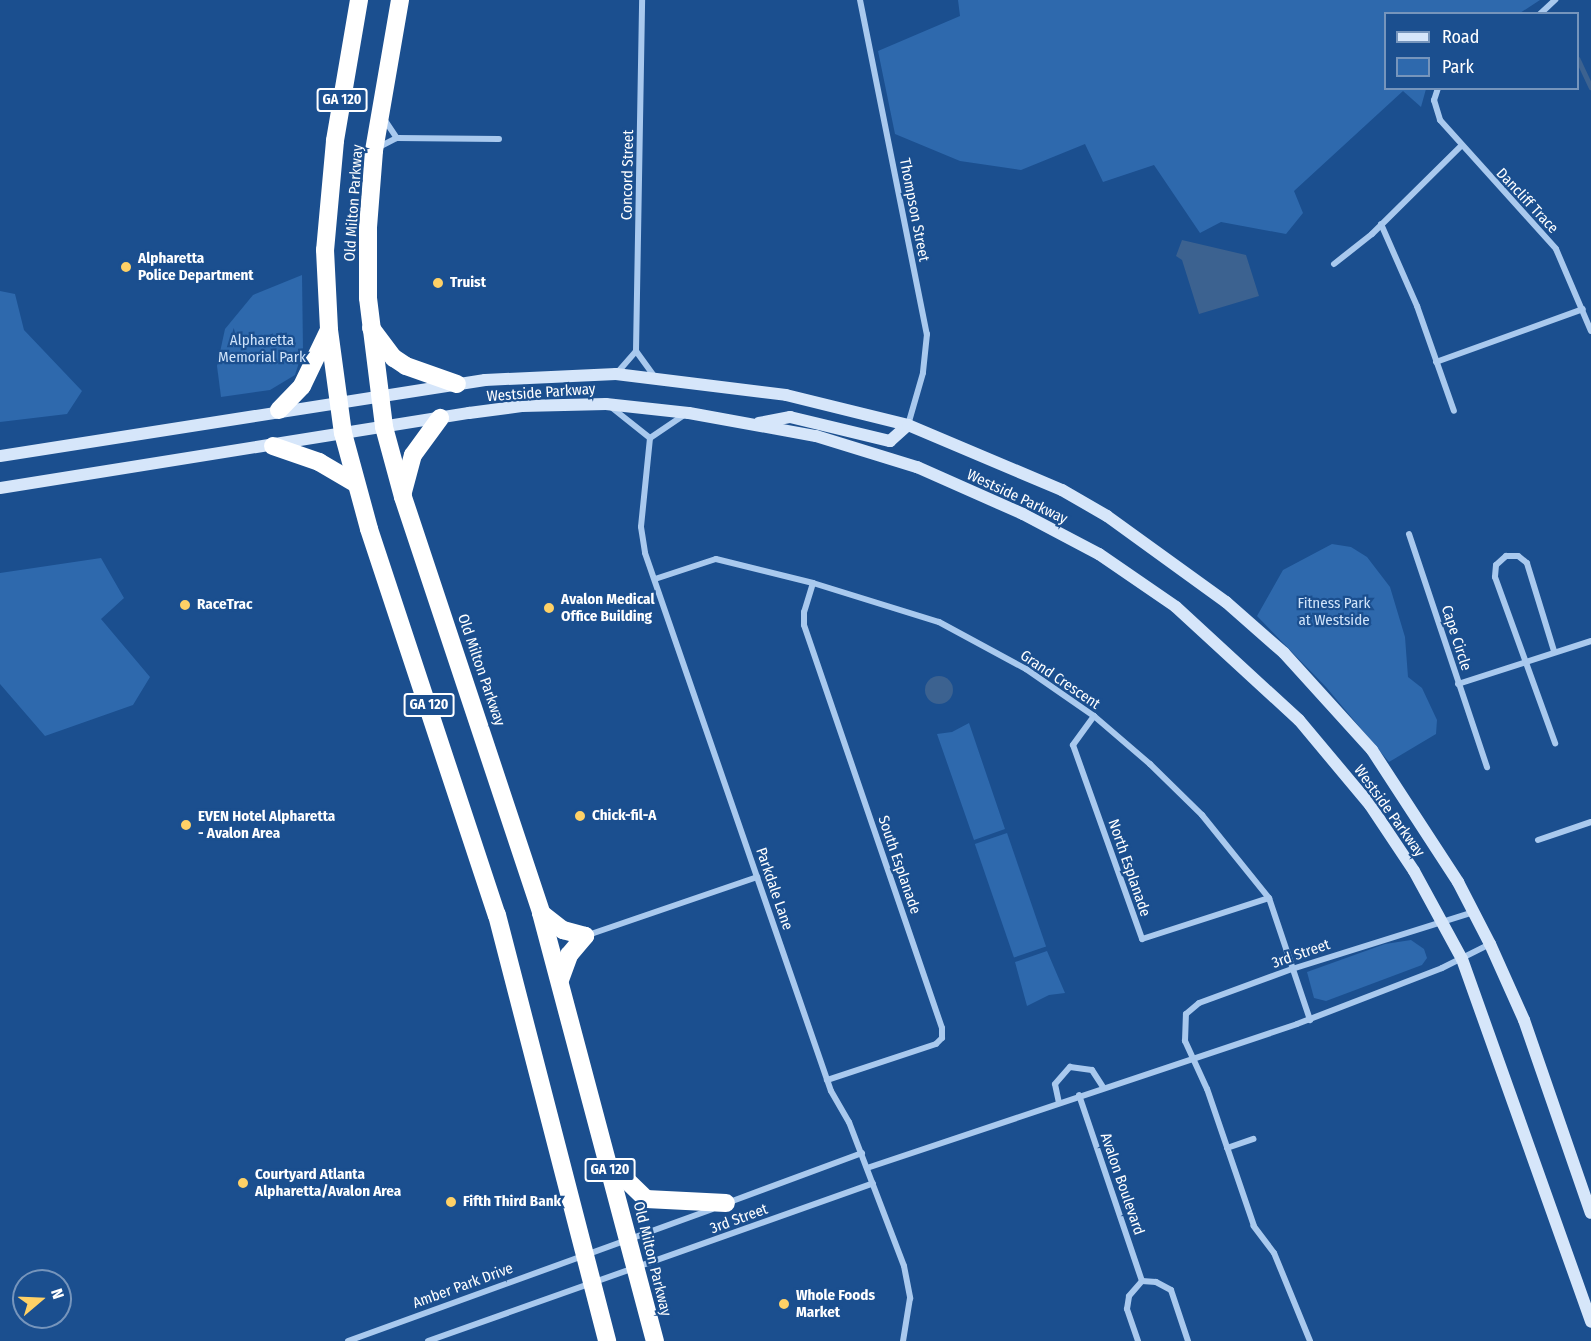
<!DOCTYPE html>
<style>
body{margin:0}
#map{position:relative;width:1591px;height:1341px;overflow:hidden;background:#1b4f8f;font-family:"Fira Sans Condensed",sans-serif}
div>[style]{position:absolute}
.green>*{inset:0;background:#2e69ad;transform-origin:0 0}
.water>*{inset:0;background:#3c6290}
.round{border-radius:50%}
.stream>*{height:4.5px;margin:-2.25px;padding:0 2.25px;transform-origin:2.25px;border-radius:2.25px;background:#3c6290}
.street>*{height:6px;margin:-3px;padding:0 3px;transform-origin:3px;border-radius:3px;background:#a9c9ee}
.secondary>*{height:12px;margin:-6px;padding:0 6px;transform-origin:6px;border-radius:6px;background:#d6e6fa}
.highway>*{height:18px;margin:-9px;padding:0 9px;transform-origin:9px;border-radius:9px;background:#fff}
.dots>*{width:16px;height:16px;translate:-50% -50%;box-sizing:border-box;border:3px solid #1b4f8f;border-radius:50%}
span{translate:-50% -50%;white-space:nowrap;text-align:center;line-height:1.15;-webkit-text-stroke:4.5px #1b4f8f;paint-order:stroke}
.shield-label span{padding:2px 4px;background:#1b4f8f;border:2px solid;border-radius:4px;-webkit-text-stroke-width:0}
.shield-label{font-size:14px;color:#fff;font-weight:700}
.street-label{font-size:15px;color:#fff}
.poi-label{font-size:15px;color:#fff;font-weight:700}
.left{translate:0 -50%;text-align:left}
.park-label{font-size:15px;color:#cfe3fa}
.legend{position:absolute;left:1384px;top:12px;width:195px;height:78px;box-sizing:border-box;background:#1b4f8f;border:2px solid #7695bc;margin:0;padding:8px 10px;list-style:none;font-size:18px;color:#fff}
.legend li{display:flex;align-items:center;gap:12px;height:30px}
.legend b{width:30px;border:2px solid #7695bc}
.north{position:absolute;left:12px;top:1269px;width:60px;height:60px;box-sizing:border-box;background:#1b4f8f;border:2px solid #7695bc;border-radius:50%;rotate:71deg;font-size:16px;font-weight:700;line-height:24px;text-align:center;color:#fff}
.north::after{content:'';display:block;margin:auto;width:21px;height:27px;background:#ffd166;clip-path:polygon(50% 0,100% 100%,50% 72%,0 100%)}
</style>
<div id="map">
<div class="green">
<div style="clip-path:polygon(958px 0,1540px 0,1520px 13px,1386px 14px,1386px 88px,1426px 89px,1421px 107px,1403px 91px,1294px 191px,1303px 213px,1286px 234px,1221px 222px,1200px 233px,1154px 165px,1103px 182px,1085px 144px,1021px 170px,960px 161px,895px 134px,878px 51px,960px 16px)"></div>
<div style="clip-path:polygon(302px 275px,303px 350px,295px 375px,270px 390px,221px 397px,217px 366px,225px 329px,253px 295px)"></div>
<div style="clip-path:polygon(0 291px,15px 294px,24px 330px,82px 391px,67px 414px,0 422px)"></div>
<div style="clip-path:polygon(1332px 544px,1351px 547px,1367px 557px,1390px 587px,1405px 637px,1408px 677px,1422px 688px,1437px 720px,1436px 734px,1389px 762px,1326px 687px,1257px 616px,1283px 570px)"></div>
<div style="clip-path:polygon(101px 558px,124px 598px,101px 619px,150px 677px,133px 705px,45px 736px,0 684px,0 573px)"></div>
<div style="clip-path:polygon(969px 723px,1005px 829px,974px 840px,937px 734px,952px 732px)"></div>
<div style="left:1007px;top:833px;width:120px;height:34px;rotate:71deg"></div>
<div style="clip-path:polygon(1411px 940px,1424px 949px,1427px 958px,1422px 965px,1326px 1001px,1314px 998px,1307px 972px,1385px 944px)"></div>
<div style="clip-path:polygon(1047px 951px,1065px 993px,1049px 995px,1027px 1006px,1015px 962px)"></div>
</div>
<div class="water">
<div style="clip-path:polygon(1182px 240px,1246px 255px,1259px 296px,1199px 314px,1182px 260px,1176px 256px)"></div>
<div class="round" style="left:925px;top:676px;width:28px;height:28px"></div>
</div>
<div class="stream">
<div style="left:1578px;top:59px;width:31px;rotate:65deg"></div>
</div>
<div class="street">
<div style="left:860px;top:0;width:341px;rotate:78.7deg"></div>
<div style="left:927px;top:334px;width:39px;rotate:96deg"></div>
<div style="left:923px;top:373px;width:54px;rotate:106.1deg"></div>
<div style="left:1540px;top:14px;width:21px;rotate:-43deg"></div>
<div style="left:1438px;top:88px;width:13px;rotate:108deg"></div>
<div style="left:1434px;top:100px;width:21px;rotate:73deg"></div>
<div style="left:1440px;top:120px;width:173px;rotate:48deg"></div>
<div style="left:1556px;top:249px;width:89px;rotate:66.9deg"></div>
<div style="left:384px;top:119px;width:23px;rotate:56deg"></div>
<div style="left:379px;top:147px;width:20px;rotate:-27deg"></div>
<div style="left:397px;top:138px;width:102px;rotate:0.6deg"></div>
<div style="left:1381px;top:224px;width:90px;rotate:66.3deg"></div>
<div style="left:1417px;top:306px;width:111px;rotate:70.6deg"></div>
<div style="left:1334px;top:264px;width:48px;rotate:-38.3deg"></div>
<div style="left:1372px;top:234px;width:125px;rotate:-44.7deg"></div>
<div style="left:636px;top:351px;width:32px;rotate:54deg"></div>
<div style="left:1436px;top:362px;width:156px;rotate:-19.8deg"></div>
<div style="left:617px;top:373px;width:29px;rotate:-49deg"></div>
<div style="left:636px;top:351px;width:351px;rotate:-89deg"></div>
<div style="left:611px;top:407px;width:50px;rotate:38.5deg"></div>
<div style="left:684px;top:415px;width:41px;rotate:145.9deg"></div>
<div style="left:650px;top:438px;width:89px;rotate:95.8deg"></div>
<div style="left:641px;top:527px;width:26px;rotate:81deg"></div>
<div style="left:645px;top:553px;width:569px;rotate:70.93deg"></div>
<div style="left:831px;top:1091px;width:36px;rotate:60deg"></div>
<div style="left:849px;top:1122px;width:154px;rotate:69.1deg"></div>
<div style="left:904px;top:1266px;width:33px;rotate:79deg"></div>
<div style="left:910px;top:1298px;width:44px;rotate:99.2deg"></div>
<div style="left:1409px;top:534px;width:246px;rotate:71.5deg"></div>
<div style="left:655px;top:579px;width:64px;rotate:-18.2deg"></div>
<div style="left:716px;top:559px;width:100px;rotate:13.9deg"></div>
<div style="left:813px;top:583px;width:132px;rotate:17.2deg"></div>
<div style="left:939px;top:622px;width:99px;rotate:28.4deg"></div>
<div style="left:1026px;top:669px;width:83px;rotate:34.7deg"></div>
<div style="left:1094px;top:716px;width:74px;rotate:40.6deg"></div>
<div style="left:1150px;top:764px;width:73px;rotate:44.4deg"></div>
<div style="left:1202px;top:815px;width:107px;rotate:51.1deg"></div>
<div style="left:1269px;top:898px;width:129px;rotate:71.4deg"></div>
<div style="left:813px;top:583px;width:30px;rotate:107deg"></div>
<div style="left:804px;top:612px;width:13px;rotate:90deg"></div>
<div style="left:804px;top:625px;width:426px;rotate:71.1deg"></div>
<div style="left:942px;top:1028px;width:10px;rotate:90deg"></div>
<div style="left:942px;top:1038px;width:8px;rotate:135deg"></div>
<div style="left:936px;top:1044px;width:115px;rotate:161.7deg"></div>
<div style="left:1554px;top:651px;width:92px;rotate:-107.1deg"></div>
<div style="left:1527px;top:563px;width:11px;rotate:-142deg"></div>
<div style="left:1518px;top:556px;width:12px;rotate:180deg"></div>
<div style="left:1506px;top:556px;width:13px;rotate:138deg"></div>
<div style="left:1496px;top:565px;width:12px;rotate:95deg"></div>
<div style="left:1495px;top:577px;width:177px;rotate:70.1deg"></div>
<div style="left:1458px;top:684px;width:140px;rotate:-17.9deg"></div>
<div style="left:1094px;top:716px;width:36px;rotate:126deg"></div>
<div style="left:1073px;top:745px;width:206px;rotate:70.4deg"></div>
<div style="left:1142px;top:939px;width:133px;rotate:-17.9deg"></div>
<div style="left:1538px;top:840px;width:56px;rotate:-18.8deg"></div>
<div style="left:588px;top:935px;width:179px;rotate:-18.9deg"></div>
<div style="left:1079px;top:1095px;width:196px;rotate:71.3deg"></div>
<div style="left:1059px;top:1103px;width:19px;rotate:-102deg"></div>
<div style="left:1055px;top:1084px;width:23px;rotate:-49deg"></div>
<div style="left:1070px;top:1067px;width:22px;rotate:8deg"></div>
<div style="left:1092px;top:1070px;width:20px;rotate:57deg"></div>
<div style="left:1227px;top:1148px;width:28px;rotate:-19deg"></div>
<div style="left:867px;top:1168px;width:453px;rotate:-18.5deg"></div>
<div style="left:1297px;top:1024px;width:155px;rotate:-21.1deg"></div>
<div style="left:1442px;top:968px;width:54px;rotate:-26.6deg"></div>
<div style="left:727px;top:1203px;width:144px;rotate:-20.3deg"></div>
<div style="left:1142px;top:1281px;width:14px;rotate:4deg"></div>
<div style="left:1156px;top:1282px;width:17px;rotate:28deg"></div>
<div style="left:1171px;top:1290px;width:54px;rotate:71.6deg"></div>
<div style="left:348px;top:1341px;width:387px;rotate:-19.9deg"></div>
<div style="left:428px;top:1341px;width:472px;rotate:-19.5deg"></div>
<div style="left:1138px;top:1341px;width:34px;rotate:-109deg"></div>
<div style="left:1127px;top:1309px;width:13px;rotate:-81deg"></div>
<div style="left:1129px;top:1296px;width:20px;rotate:-49deg"></div>
<div style="left:1310px;top:1341px;width:95px;rotate:-112.2deg"></div>
<div style="left:1274px;top:1253px;width:34px;rotate:-127deg"></div>
<div style="left:1254px;top:1226px;width:145px;rotate:-108.9deg"></div>
<div style="left:1207px;top:1089px;width:53px;rotate:-114.6deg"></div>
<div style="left:1185px;top:1041px;width:27px;rotate:-88deg"></div>
<div style="left:1186px;top:1014px;width:17px;rotate:-40deg"></div>
<div style="left:1199px;top:1003px;width:99px;rotate:-20.1deg"></div>
<div style="left:1292px;top:969px;width:191px;rotate:-17.4deg"></div>
</div>
<div class="secondary">
<div style="left:759px;top:423px;width:32px;rotate:-11deg"></div>
<div style="left:790px;top:417px;width:103px;rotate:13.5deg"></div>
<div style="left:890px;top:441px;width:24px;rotate:-42deg"></div>
<div style="left:0;top:456px;width:491px;rotate:-8.9deg"></div>
<div style="left:485px;top:380px;width:131px;rotate:-2.6deg"></div>
<div style="left:616px;top:374px;width:171px;rotate:7deg"></div>
<div style="left:786px;top:395px;width:126px;rotate:13.8deg"></div>
<div style="left:908px;top:425px;width:167px;rotate:22.9deg"></div>
<div style="left:1062px;top:490px;width:52px;rotate:30deg"></div>
<div style="left:1107px;top:516px;width:147px;rotate:35.9deg"></div>
<div style="left:1226px;top:602px;width:77px;rotate:41.3deg"></div>
<div style="left:1284px;top:653px;width:131px;rotate:47.8deg"></div>
<div style="left:1372px;top:750px;width:158px;rotate:56.9deg"></div>
<div style="left:1458px;top:882px;width:70px;rotate:62.7deg"></div>
<div style="left:1490px;top:944px;width:83px;rotate:65.9deg"></div>
<div style="left:1524px;top:1020px;width:204px;rotate:70.9deg"></div>
<div style="left:0;top:488px;width:475px;rotate:-9.1deg"></div>
<div style="left:469px;top:413px;width:53px;rotate:-7.5deg"></div>
<div style="left:522px;top:406px;width:84px;rotate:-1.4deg"></div>
<div style="left:606px;top:404px;width:83px;rotate:6.2deg"></div>
<div style="left:689px;top:413px;width:129px;rotate:10.3deg"></div>
<div style="left:816px;top:436px;width:106px;rotate:17.1deg"></div>
<div style="left:917px;top:467px;width:116px;rotate:23.9deg"></div>
<div style="left:1023px;top:514px;width:86px;rotate:27.8deg"></div>
<div style="left:1099px;top:554px;width:93px;rotate:34.5deg"></div>
<div style="left:1176px;top:607px;width:167px;rotate:42.6deg"></div>
<div style="left:1299px;top:720px;width:111px;rotate:50.1deg"></div>
<div style="left:1370px;top:805px;width:79px;rotate:56.3deg"></div>
<div style="left:1414px;top:871px;width:100px;rotate:61.4deg"></div>
<div style="left:1462px;top:959px;width:385px;rotate:70.4deg"></div>
</div>
<div class="highway">
<div style="left:359px;top:0;width:143px;rotate:99.7deg"></div>
<div style="left:335px;top:141px;width:109px;rotate:95.2deg"></div>
<div style="left:325px;top:250px;width:80px;rotate:87.1deg"></div>
<div style="left:329px;top:330px;width:104px;rotate:82.3deg"></div>
<div style="left:343px;top:433px;width:99px;rotate:74.8deg"></div>
<div style="left:369px;top:529px;width:407px;rotate:71.7deg"></div>
<div style="left:497px;top:915px;width:440px;rotate:75.5deg"></div>
<div style="left:400px;top:0;width:153px;rotate:99.8deg"></div>
<div style="left:374px;top:151px;width:76px;rotate:94.5deg"></div>
<div style="left:368px;top:227px;width:71px;rotate:90deg"></div>
<div style="left:368px;top:298px;width:130px;rotate:82.9deg"></div>
<div style="left:384px;top:427px;width:73px;rotate:74.8deg"></div>
<div style="left:403px;top:497px;width:438px;rotate:71.6deg"></div>
<div style="left:541px;top:913px;width:443px;rotate:75.1deg"></div>
<div style="left:371px;top:328px;width:38px;rotate:53deg"></div>
<div style="left:394px;top:358px;width:14px;rotate:34deg"></div>
<div style="left:406px;top:366px;width:54px;rotate:19.4deg"></div>
<div style="left:279px;top:410px;width:33px;rotate:-46deg"></div>
<div style="left:302px;top:386px;width:60px;rotate:-64.3deg"></div>
<div style="left:273px;top:446px;width:49px;rotate:19.2deg"></div>
<div style="left:319px;top:462px;width:42px;rotate:30.3deg"></div>
<div style="left:403px;top:492px;width:38px;rotate:-75deg"></div>
<div style="left:413px;top:455px;width:46px;rotate:-53.9deg"></div>
<div style="left:541px;top:913px;width:28px;rotate:38deg"></div>
<div style="left:563px;top:930px;width:23px;rotate:15deg"></div>
<div style="left:560px;top:980px;width:27px;rotate:-70deg"></div>
<div style="left:569px;top:955px;width:25px;rotate:-50deg"></div>
<div style="left:613px;top:1167px;width:46px;rotate:44.1deg"></div>
<div style="left:646px;top:1199px;width:80px;rotate:2.9deg"></div>
</div>
<div class="dots">
<div style="left:126px;top:267px;background:#ffd166"></div>
<div style="left:438px;top:283px;background:#ffd166"></div>
<div style="left:185px;top:605px;background:#ffd166"></div>
<div style="left:549px;top:608px;background:#ffd166"></div>
<div style="left:580px;top:816px;background:#ffd166"></div>
<div style="left:186px;top:825px;background:#ffd166"></div>
<div style="left:243px;top:1183px;background:#ffd166"></div>
<div style="left:451px;top:1202px;background:#ffd166"></div>
<div style="left:784px;top:1304px;background:#ffd166"></div>
</div>
<div class="shield-label">
<span style="left:342px;top:100px">GA 120</span>
<span style="left:429px;top:705px">GA 120</span>
<span style="left:610px;top:1170px">GA 120</span>
</div>
<div class="street-label">
<span style="left:628px;top:175px;rotate:-89deg">Concord Street</span>
<span style="left:1527px;top:201px;rotate:47deg">Dancliff Trace</span>
<span style="left:354px;top:203px;rotate:-86deg">Old Milton Parkway</span>
<span style="left:914px;top:210px;rotate:79deg">Thompson Street</span>
<span style="left:541px;top:393px;rotate:-4deg">Westside Parkway</span>
<span style="left:1017px;top:497px;rotate:25deg">Westside Parkway</span>
<span style="left:1456px;top:638px;rotate:72deg">Cape Circle</span>
<span style="left:481px;top:670px;rotate:71deg">Old Milton Parkway</span>
<span style="left:1060px;top:680px;rotate:34deg">Grand Crescent</span>
<span style="left:1389px;top:811px;rotate:54deg">Westside Parkway</span>
<span style="left:899px;top:865px;rotate:71deg">South Esplanade</span>
<span style="left:1129px;top:868px;rotate:71deg">North Esplanade</span>
<span style="left:774px;top:889px;rotate:71deg">Parkdale Lane</span>
<span style="left:1301px;top:954px;rotate:-19deg">3rd Street</span>
<span style="left:1122px;top:1184px;rotate:71deg">Avalon Boulevard</span>
<span style="left:739px;top:1219px;rotate:-20deg">3rd Street</span>
<span style="left:652px;top:1259px;rotate:76deg">Old Milton Parkway</span>
<span style="left:463px;top:1286px;rotate:-20deg">Amber Park Drive</span>
</div>
<div class="poi-label">
<span class="left" style="left:138px;top:267px">Alpharetta<br>Police Department</span>
<span class="left" style="left:450px;top:283px">Truist</span>
<span class="left" style="left:561px;top:608px">Avalon Medical<br>Office Building</span>
<span class="left" style="left:197px;top:605px">RaceTrac</span>
<span class="left" style="left:198px;top:825px">EVEN Hotel Alpharetta<br>- Avalon Area</span>
<span class="left" style="left:592px;top:816px">Chick-fil-A</span>
<span class="left" style="left:255px;top:1183px">Courtyard Atlanta<br>Alpharetta/Avalon Area</span>
<span class="left" style="left:463px;top:1202px">Fifth Third Bank</span>
<span class="left" style="left:796px;top:1304px">Whole Foods<br>Market</span>
</div>
<div class="park-label">
<span style="left:262px;top:349px">Alpharetta<br>Memorial Park</span>
<span style="left:1334px;top:612px">Fitness Park<br>at Westside</span>
</div>
<ul class="legend">
<li><b style="height:8px;background:#d6e6fa"></b>Road</li>
<li><b style="height:16px;background:#2e69ad"></b>Park</li>
</ul>
<div class="north">N</div>
</div>
